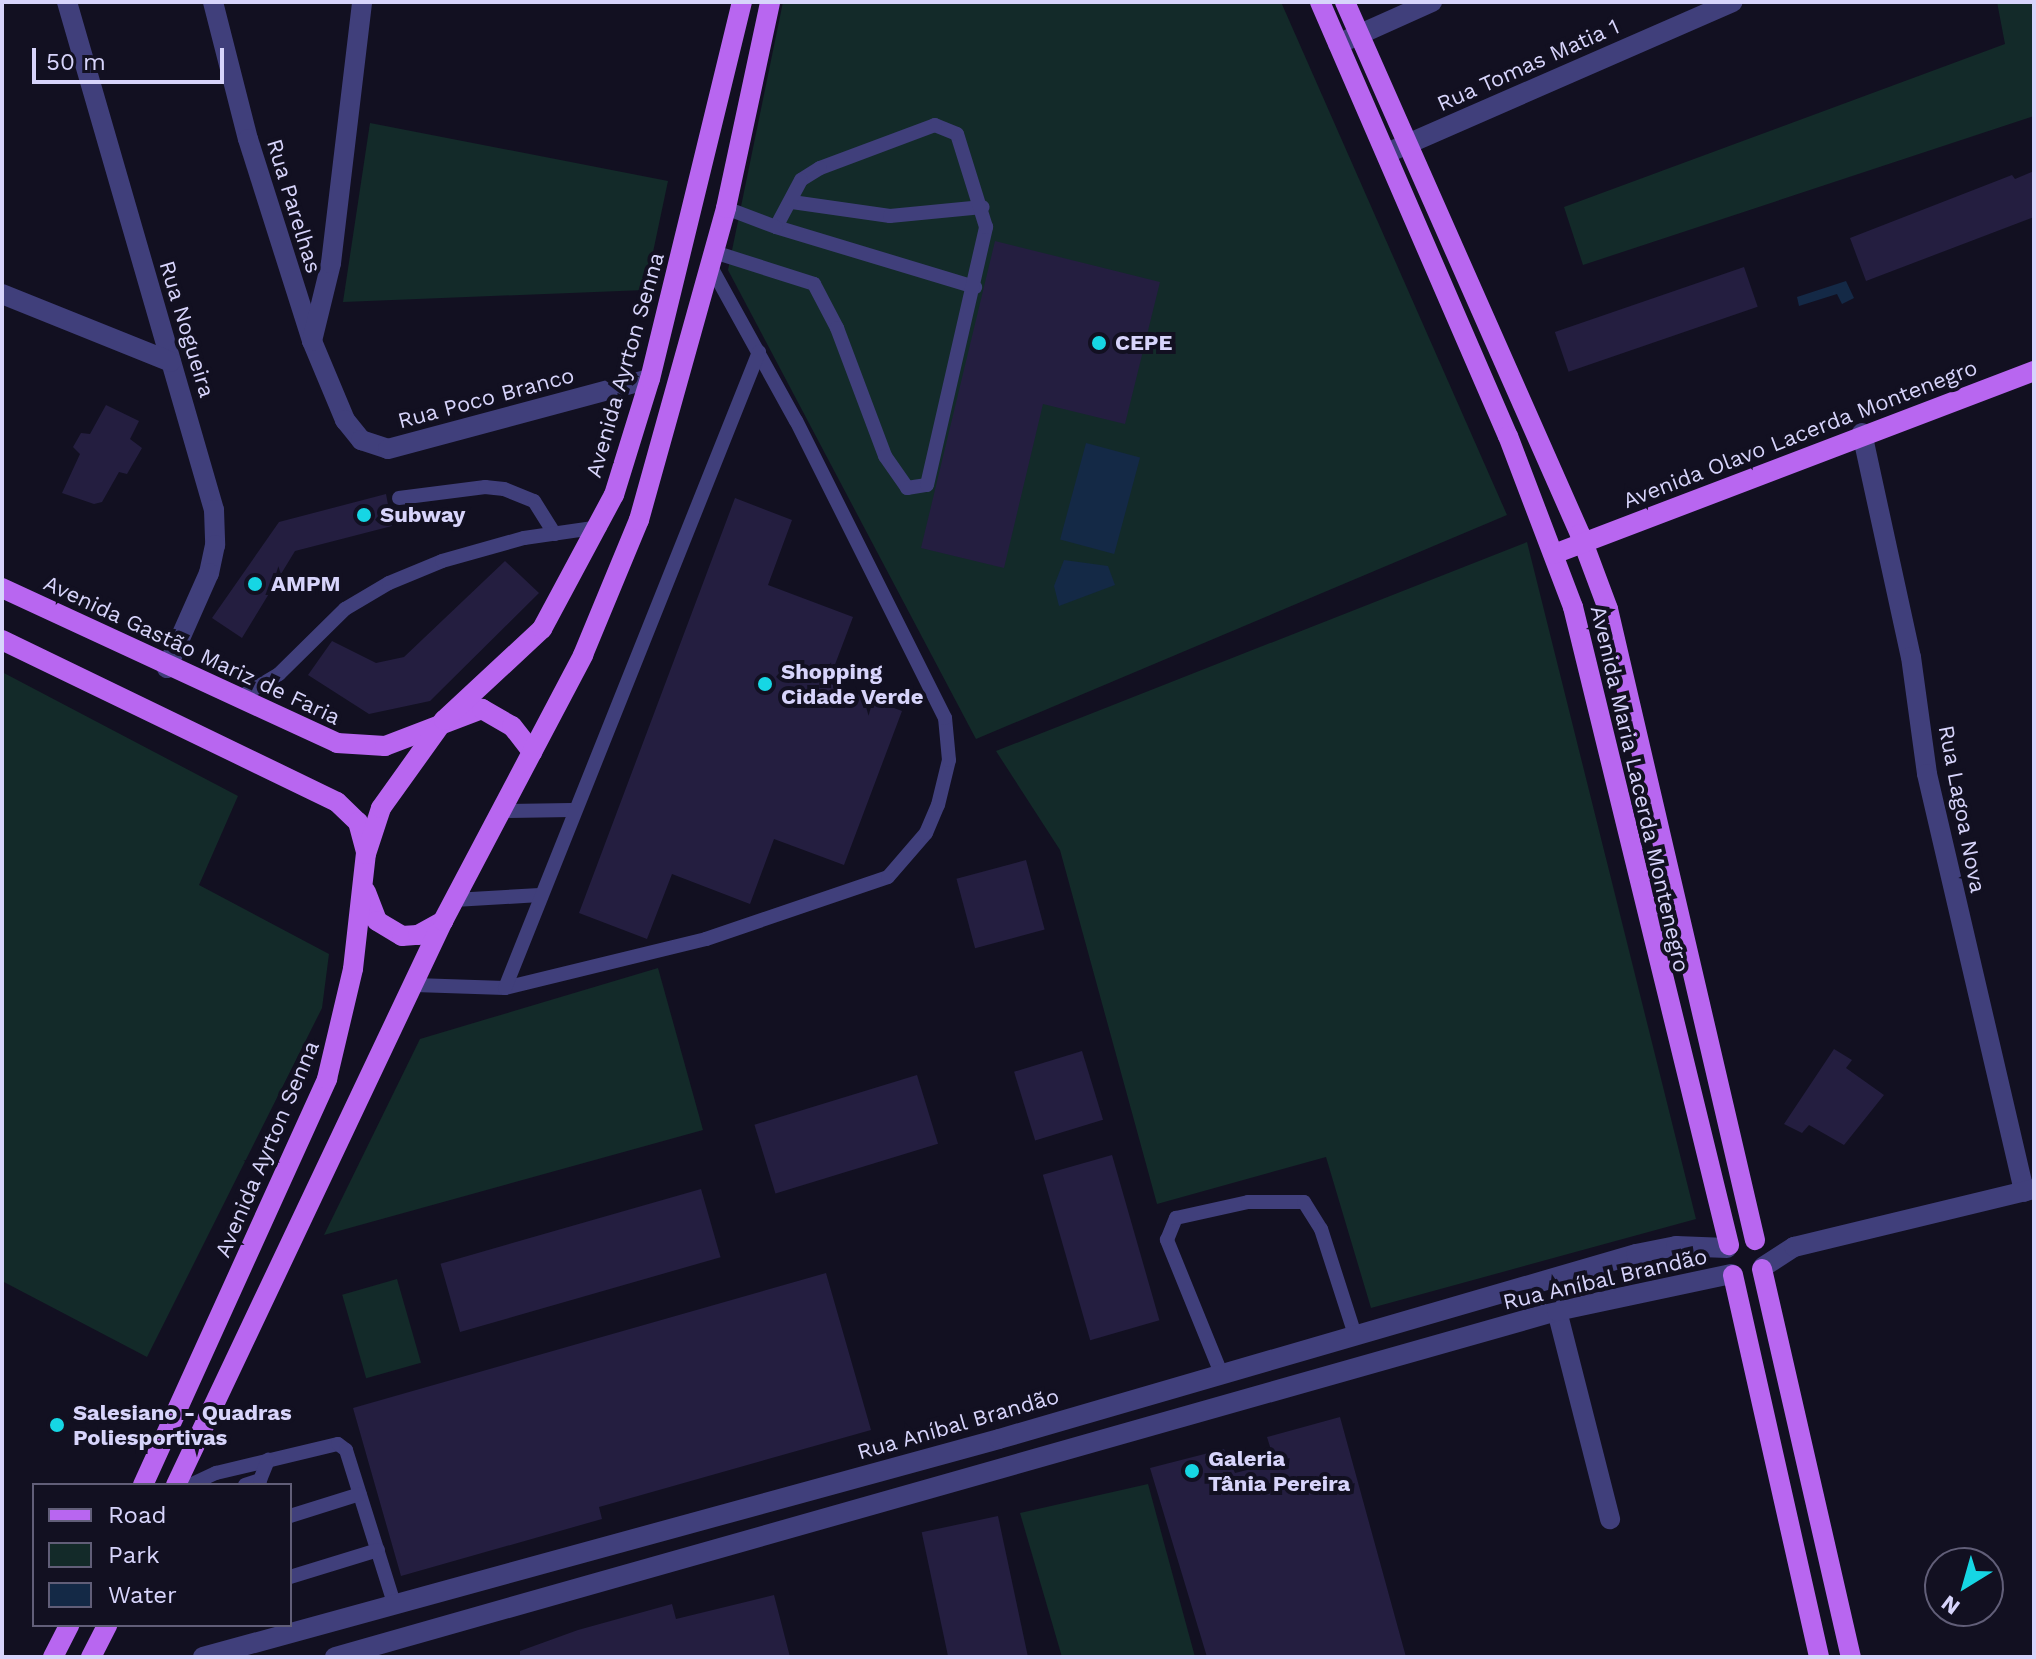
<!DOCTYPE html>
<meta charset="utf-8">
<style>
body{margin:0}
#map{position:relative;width:2036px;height:1659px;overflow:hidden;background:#121021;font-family:"Work Sans",sans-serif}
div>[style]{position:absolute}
.green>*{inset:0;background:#132a29;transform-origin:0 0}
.water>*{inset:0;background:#142946;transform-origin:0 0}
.building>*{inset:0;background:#241e40;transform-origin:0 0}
.service>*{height:14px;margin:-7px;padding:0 7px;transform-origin:7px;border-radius:7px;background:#403f7b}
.minor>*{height:20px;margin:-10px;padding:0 10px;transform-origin:10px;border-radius:10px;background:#403f7b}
.tertiary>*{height:20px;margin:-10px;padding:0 10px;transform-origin:10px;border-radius:10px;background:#403f7b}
.primary>*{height:20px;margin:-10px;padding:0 10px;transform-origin:10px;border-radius:10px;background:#b866f0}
.dots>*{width:22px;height:22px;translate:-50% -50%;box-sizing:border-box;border:4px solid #121021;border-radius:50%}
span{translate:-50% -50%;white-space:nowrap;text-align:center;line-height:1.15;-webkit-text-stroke:8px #121021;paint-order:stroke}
.street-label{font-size:22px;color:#d7d4fb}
.poi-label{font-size:22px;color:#d7d4fb;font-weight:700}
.left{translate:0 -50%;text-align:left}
.frame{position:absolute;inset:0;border:4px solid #d7d4fb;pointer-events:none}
.legend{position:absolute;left:32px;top:1483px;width:260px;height:144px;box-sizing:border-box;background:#121021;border:2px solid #615e78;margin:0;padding:10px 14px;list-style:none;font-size:24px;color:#d7d4fb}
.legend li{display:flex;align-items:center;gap:16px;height:40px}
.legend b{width:40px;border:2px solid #615e78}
.north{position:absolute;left:1924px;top:1547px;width:80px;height:80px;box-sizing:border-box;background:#121021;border:2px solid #615e78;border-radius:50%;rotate:217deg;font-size:22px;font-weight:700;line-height:32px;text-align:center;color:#d7d4fb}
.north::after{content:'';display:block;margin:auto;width:28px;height:36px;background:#16d6e4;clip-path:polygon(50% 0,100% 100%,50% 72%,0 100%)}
.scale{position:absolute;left:32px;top:48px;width:192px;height:36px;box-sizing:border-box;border:4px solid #d7d4fb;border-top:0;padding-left:10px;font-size:24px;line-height:28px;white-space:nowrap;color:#d7d4fb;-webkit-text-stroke:6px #121021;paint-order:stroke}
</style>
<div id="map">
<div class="green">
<div style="clip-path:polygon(783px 2px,1281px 2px,1507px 515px,976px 739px,728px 270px)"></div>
<div style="clip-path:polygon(1997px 2px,2034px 2px,2034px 116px,1583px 265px,1564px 207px,2005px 44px)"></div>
<div style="clip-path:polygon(370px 123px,668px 181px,645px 290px,343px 302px)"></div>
<div style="clip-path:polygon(1527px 542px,1696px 1219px,1371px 1308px,1326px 1157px,1157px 1204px,1060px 850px,996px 751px)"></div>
<div style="clip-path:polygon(2px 672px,238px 796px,199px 885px,329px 954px,322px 1008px,147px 1357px,2px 1281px)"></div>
<div style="clip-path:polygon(658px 968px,703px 1130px,324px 1235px,420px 1039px)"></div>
<div style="left:397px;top:1279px;width:87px;height:57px;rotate:74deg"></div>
<div style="clip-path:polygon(1148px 1484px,1195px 1657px,1062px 1657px,1020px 1513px)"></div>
</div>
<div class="water">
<div style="clip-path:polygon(1846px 281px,1854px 298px,1842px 304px,1837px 294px,1799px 306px,1797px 297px)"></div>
<div style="left:1086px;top:443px;width:56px;height:100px;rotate:15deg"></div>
<div style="clip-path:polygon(1064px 560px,1108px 566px,1115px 585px,1059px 606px,1054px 586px)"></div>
</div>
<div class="building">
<div style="clip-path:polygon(2034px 171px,2034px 217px,1866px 281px,1850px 238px,2012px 175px,2015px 179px)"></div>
<div style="clip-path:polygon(995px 241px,1160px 282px,1125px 424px,1043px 404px,1004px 568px,921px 548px)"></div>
<div style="left:1744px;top:267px;width:42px;height:200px;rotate:71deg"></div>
<div style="clip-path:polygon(106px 405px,139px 421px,130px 439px,142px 448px,127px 474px,119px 472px,102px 502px,94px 504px,62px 493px,80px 454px,73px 447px,81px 433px,90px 434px)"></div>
<div style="clip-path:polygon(386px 494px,392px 526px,295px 551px,242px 638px,212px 618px,279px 522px)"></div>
<div style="clip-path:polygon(735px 498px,792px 520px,768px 585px,853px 617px,828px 683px,902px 711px,844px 865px,774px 839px,750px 904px,672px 874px,647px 939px,579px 913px)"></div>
<div style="clip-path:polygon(505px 561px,539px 593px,430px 701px,369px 714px,308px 675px,332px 641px,376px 663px,404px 657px)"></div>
<div style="left:1026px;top:860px;width:72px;height:72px;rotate:75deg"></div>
<div style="clip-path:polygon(1834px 1049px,1852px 1060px,1846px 1068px,1884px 1095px,1844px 1145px,1809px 1125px,1802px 1133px,1784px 1124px)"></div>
<div style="left:1082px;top:1051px;width:72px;height:71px;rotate:73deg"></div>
<div style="left:917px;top:1075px;width:72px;height:170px;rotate:73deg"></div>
<div style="left:1112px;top:1155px;width:172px;height:72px;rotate:74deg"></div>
<div style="left:701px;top:1189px;width:71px;height:271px;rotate:74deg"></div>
<div style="clip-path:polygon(826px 1273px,871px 1430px,599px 1507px,602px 1519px,401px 1576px,353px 1408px)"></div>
<div style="clip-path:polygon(1340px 1417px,1406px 1657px,1207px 1657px,1150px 1468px,1224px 1449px,1235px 1473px,1275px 1463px,1267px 1437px)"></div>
<div style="left:998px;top:1516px;width:144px;height:78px;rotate:78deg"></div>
<div style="clip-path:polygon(774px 1595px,790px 1657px,520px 1657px,520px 1651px,578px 1630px,672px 1604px,676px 1619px)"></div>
</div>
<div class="service">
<div style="left:792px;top:202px;width:99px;rotate:8.1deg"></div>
<div style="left:890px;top:216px;width:93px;rotate:-5.5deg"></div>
<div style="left:776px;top:227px;width:208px;rotate:16.8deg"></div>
<div style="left:714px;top:252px;width:105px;rotate:17.7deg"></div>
<div style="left:814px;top:284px;width:50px;rotate:62.4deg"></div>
<div style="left:837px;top:328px;width:137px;rotate:69.4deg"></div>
<div style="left:885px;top:456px;width:39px;rotate:55deg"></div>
<div style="left:907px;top:488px;width:20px;rotate:-9deg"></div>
<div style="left:927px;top:485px;width:265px;rotate:-77.1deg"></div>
<div style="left:986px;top:227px;width:97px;rotate:-107.3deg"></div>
<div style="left:957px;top:134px;width:24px;rotate:-158deg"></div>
<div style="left:935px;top:125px;width:123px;rotate:159.5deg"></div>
<div style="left:820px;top:168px;width:22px;rotate:148deg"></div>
<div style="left:801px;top:180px;width:53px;rotate:118deg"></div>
<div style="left:776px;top:227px;width:53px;rotate:-159.2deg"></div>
<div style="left:399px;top:498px;width:87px;rotate:-7.3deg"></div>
<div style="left:485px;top:487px;width:19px;rotate:6deg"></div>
<div style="left:504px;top:489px;width:32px;rotate:22deg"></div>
<div style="left:534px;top:501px;width:39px;rotate:58deg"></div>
<div style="left:237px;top:699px;width:49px;rotate:-30.8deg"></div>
<div style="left:279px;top:674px;width:93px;rotate:-44.6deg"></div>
<div style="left:345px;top:609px;width:51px;rotate:-30.6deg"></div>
<div style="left:389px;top:583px;width:57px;rotate:-22.5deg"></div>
<div style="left:442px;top:561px;width:85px;rotate:-15.7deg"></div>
<div style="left:524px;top:538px;width:77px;rotate:-8.2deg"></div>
<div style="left:501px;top:811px;width:71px;rotate:-0.8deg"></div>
<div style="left:454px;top:900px;width:86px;rotate:-3.3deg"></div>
<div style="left:415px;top:985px;width:90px;rotate:1.9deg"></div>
<div style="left:505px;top:988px;width:207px;rotate:-13.7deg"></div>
<div style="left:706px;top:939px;width:192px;rotate:-18.8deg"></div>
<div style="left:888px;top:877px;width:58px;rotate:-49.2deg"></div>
<div style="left:926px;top:833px;width:30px;rotate:-67deg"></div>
<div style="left:938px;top:805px;width:46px;rotate:-76.3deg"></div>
<div style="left:949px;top:760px;width:42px;rotate:-95.4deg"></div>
<div style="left:945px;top:718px;width:332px;rotate:-116.6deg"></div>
<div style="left:796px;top:421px;width:176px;rotate:-118.9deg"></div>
<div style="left:505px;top:988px;width:685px;rotate:-68.23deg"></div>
<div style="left:1221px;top:1373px;width:144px;rotate:-112.1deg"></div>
<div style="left:1167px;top:1240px;width:24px;rotate:-68deg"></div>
<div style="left:1176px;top:1218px;width:74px;rotate:-12.5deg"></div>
<div style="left:1248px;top:1202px;width:56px"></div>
<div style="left:1304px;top:1202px;width:32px;rotate:58deg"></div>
<div style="left:1321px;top:1229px;width:111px;rotate:72.2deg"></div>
<div style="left:190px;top:1485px;width:29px;rotate:-25deg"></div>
<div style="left:216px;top:1473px;width:125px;rotate:-13.4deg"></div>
<div style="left:338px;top:1444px;width:10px;rotate:37deg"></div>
<div style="left:346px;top:1450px;width:164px;rotate:72.6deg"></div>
<div style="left:245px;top:1485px;width:16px;rotate:-18deg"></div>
<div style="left:260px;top:1480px;width:22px;rotate:-68deg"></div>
<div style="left:290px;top:1516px;width:73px;rotate:-17.4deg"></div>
<div style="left:290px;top:1577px;width:92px;rotate:-17.1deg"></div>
</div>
<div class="minor">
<div style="left:67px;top:2px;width:529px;rotate:73.86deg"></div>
<div style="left:214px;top:510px;width:35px;rotate:88deg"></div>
<div style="left:215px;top:545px;width:29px;rotate:102deg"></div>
<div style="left:209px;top:573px;width:104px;rotate:113.9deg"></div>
<div style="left:213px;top:2px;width:141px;rotate:75.7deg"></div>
<div style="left:248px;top:139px;width:212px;rotate:72.4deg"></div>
<div style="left:312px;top:341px;width:86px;rotate:67.3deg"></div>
<div style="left:345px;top:420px;width:26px;rotate:51deg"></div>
<div style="left:361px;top:440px;width:28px;rotate:18deg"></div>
<div style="left:388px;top:449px;width:271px;rotate:-15deg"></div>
<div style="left:1338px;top:44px;width:103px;rotate:-24.1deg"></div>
<div style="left:1387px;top:153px;width:377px;rotate:-23.6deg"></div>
<div style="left:2px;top:294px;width:182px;rotate:21.9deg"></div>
<div style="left:312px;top:341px;width:80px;rotate:-76.3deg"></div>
<div style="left:331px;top:263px;width:263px;rotate:-83.2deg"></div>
<div style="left:1862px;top:433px;width:229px;rotate:77.7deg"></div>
<div style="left:1911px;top:657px;width:118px;rotate:82.2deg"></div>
<div style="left:1927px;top:774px;width:429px;rotate:76.9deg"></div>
<div style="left:1763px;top:1267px;width:37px;rotate:-33deg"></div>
<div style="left:1794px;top:1247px;width:247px;rotate:-13.6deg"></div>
<div style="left:1557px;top:1311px;width:215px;rotate:75.7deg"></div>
</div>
<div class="tertiary">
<div style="left:203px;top:1657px;width:825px;rotate:-15.32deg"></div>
<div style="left:999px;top:1439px;width:663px;rotate:-16.19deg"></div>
<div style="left:1636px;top:1254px;width:41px;rotate:-11.3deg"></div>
<div style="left:1676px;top:1246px;width:51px;rotate:2.2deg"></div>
<div style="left:335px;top:1657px;width:1270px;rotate:-15.81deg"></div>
<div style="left:1557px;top:1311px;width:178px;rotate:-12deg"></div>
</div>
<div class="primary">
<div style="left:1320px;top:2px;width:473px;rotate:66.6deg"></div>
<div style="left:1508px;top:436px;width:183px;rotate:69.2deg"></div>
<div style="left:1573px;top:607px;width:657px;rotate:76.26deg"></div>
<div style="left:1345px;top:2px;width:582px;rotate:66.17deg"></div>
<div style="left:1580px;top:534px;width:80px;rotate:69.5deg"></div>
<div style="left:1608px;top:609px;width:648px;rotate:76.89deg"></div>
<div style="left:1554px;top:554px;width:514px;rotate:-20.87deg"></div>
<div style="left:2px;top:588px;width:369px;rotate:24.8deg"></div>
<div style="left:337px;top:743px;width:48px;rotate:3.6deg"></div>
<div style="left:385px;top:746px;width:104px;rotate:-20.9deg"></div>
<div style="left:482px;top:709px;width:34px;rotate:30deg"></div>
<div style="left:512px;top:726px;width:33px;rotate:52deg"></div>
<div style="left:2px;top:640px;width:372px;rotate:25.8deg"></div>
<div style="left:337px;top:802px;width:29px;rotate:44deg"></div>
<div style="left:358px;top:822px;width:30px;rotate:75deg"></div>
<div style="left:366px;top:892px;width:31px;rotate:69deg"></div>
<div style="left:377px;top:921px;width:29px;rotate:31deg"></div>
<div style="left:402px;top:936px;width:16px;rotate:-4deg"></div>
<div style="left:418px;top:935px;width:29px;rotate:-29deg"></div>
<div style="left:1762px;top:1269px;width:398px;rotate:77.1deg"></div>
<div style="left:1733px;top:1275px;width:392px;rotate:77.3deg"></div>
<div style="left:143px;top:1485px;width:446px;rotate:-65.6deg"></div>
<div style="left:327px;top:1079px;width:113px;rotate:-76.7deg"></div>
<div style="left:353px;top:969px;width:116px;rotate:-83.6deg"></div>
<div style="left:366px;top:854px;width:48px;rotate:-71.9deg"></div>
<div style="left:381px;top:808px;width:108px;rotate:-54.4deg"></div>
<div style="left:444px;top:720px;width:134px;rotate:-42.9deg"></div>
<div style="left:542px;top:629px;width:152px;rotate:-61.8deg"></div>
<div style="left:614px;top:495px;width:121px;rotate:-72.8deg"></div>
<div style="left:650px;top:379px;width:388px;rotate:-76.3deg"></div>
<div style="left:176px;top:1485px;width:624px;rotate:-64.67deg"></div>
<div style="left:443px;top:921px;width:301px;rotate:-62.2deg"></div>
<div style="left:583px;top:655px;width:146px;rotate:-67.5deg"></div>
<div style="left:639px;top:520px;width:324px;rotate:-74.4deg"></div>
<div style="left:726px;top:208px;width:211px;rotate:-77.9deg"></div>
<div style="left:53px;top:1657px;width:36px;rotate:-63deg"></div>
<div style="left:91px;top:1657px;width:36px;rotate:-63deg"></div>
</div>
<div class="dots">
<div style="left:1099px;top:343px;background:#16d6e4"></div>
<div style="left:364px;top:515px;background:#16d6e4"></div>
<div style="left:255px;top:584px;background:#16d6e4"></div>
<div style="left:765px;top:684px;background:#16d6e4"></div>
<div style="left:57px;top:1425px;background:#16d6e4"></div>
<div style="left:1192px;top:1471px;background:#16d6e4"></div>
</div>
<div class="street-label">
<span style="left:1528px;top:65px;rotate:-24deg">Rua Tomas Matia 1</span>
<span style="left:294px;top:206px;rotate:73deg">Rua Parelhas</span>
<span style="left:187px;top:329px;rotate:73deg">Rua Nogueira</span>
<span style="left:625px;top:365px;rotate:-74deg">Avenida Ayrton Senna</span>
<span style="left:486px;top:398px;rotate:-15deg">Rua Poco Branco</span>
<span style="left:1800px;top:434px;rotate:-21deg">Avenida Olavo Lacerda Montenegro</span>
<span style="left:192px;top:650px;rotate:25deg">Avenida Gastão Mariz de Faria</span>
<span style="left:1640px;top:789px;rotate:77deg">Avenida Maria Lacerda Montenegro</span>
<span style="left:1962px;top:809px;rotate:79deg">Rua Lagoa Nova</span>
<span style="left:267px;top:1149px;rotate:-67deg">Avenida Ayrton Senna</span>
<span style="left:1605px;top:1279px;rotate:-13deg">Rua Aníbal Brandão</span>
<span style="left:958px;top:1424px;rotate:-16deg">Rua Aníbal Brandão</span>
</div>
<div class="poi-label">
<span class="left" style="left:1115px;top:343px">CEPE</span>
<span class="left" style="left:380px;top:515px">Subway</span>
<span class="left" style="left:271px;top:584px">AMPM</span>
<span class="left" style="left:781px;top:684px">Shopping<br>Cidade Verde</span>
<span class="left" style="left:73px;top:1425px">Salesiano - Quadras<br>Poliesportivas</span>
<span class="left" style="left:1208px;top:1471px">Galeria<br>Tânia Pereira</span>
</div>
<div class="frame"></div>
<ul class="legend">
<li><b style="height:10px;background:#b866f0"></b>Road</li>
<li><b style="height:22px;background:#132a29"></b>Park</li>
<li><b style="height:22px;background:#142946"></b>Water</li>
</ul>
<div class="north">N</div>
<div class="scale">50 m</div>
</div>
